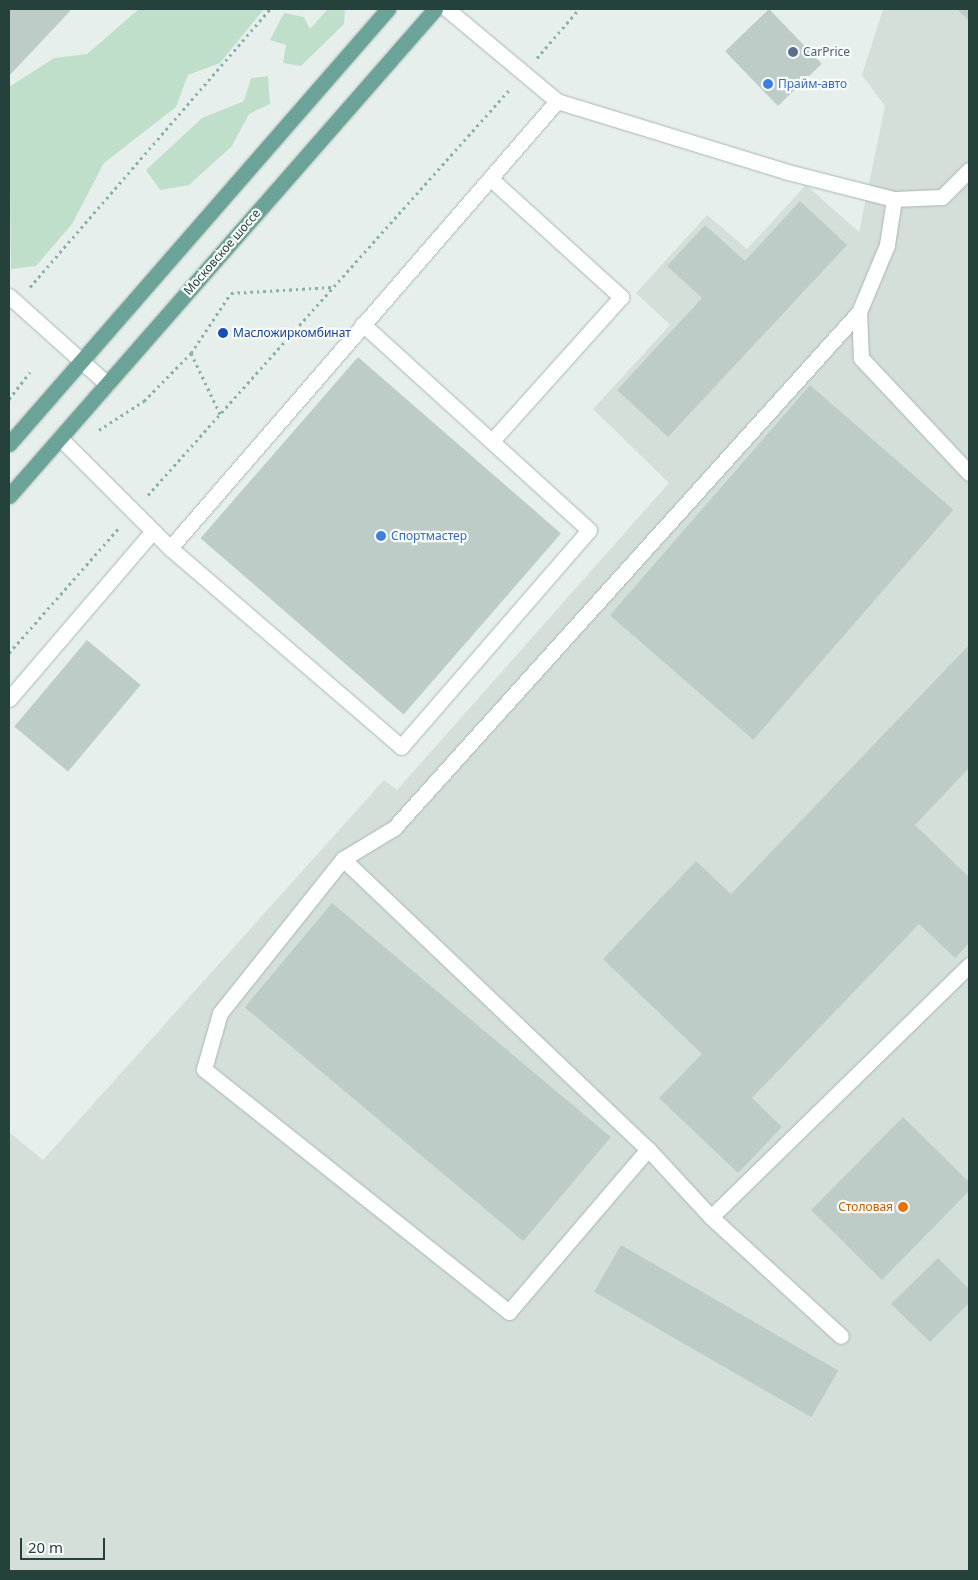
<!DOCTYPE html>
<meta charset="utf-8">
<style>
body{margin:0}
#map{position:relative;width:978px;height:1580px;overflow:hidden;background:#e6efeb;font-family:"Noto Sans",sans-serif}
div>[style]{position:absolute}
.built>*{inset:0;background:#d4dfda}
.green>*{inset:0;background:#c0dfca}
.building>*{inset:0;background:#beccc8;transform-origin:0 0}
.path>*{height:3px;margin-top:-1.5px;transform-origin:0;background:repeating-linear-gradient(90deg,#87b1a7 0 2.5px,transparent 0 6.5px)}
.roads{filter:drop-shadow(0 0 1px #a8b7b3) drop-shadow(0 0 1px #a8b7b3)}
.minor>*{height:15px;margin:-7.5px;padding:0 7.5px;transform-origin:7.5px;border-radius:7.5px;background:#fff}
.major>*{height:15px;margin:-7.5px;padding:0 7.5px;transform-origin:7.5px;border-radius:7.5px;background:#6ca398}
.dots>*{width:14px;height:14px;translate:-50% -50%;box-sizing:border-box;border:2px solid #f7fbf9;border-radius:50%}
span{translate:-50% -50%;white-space:nowrap;text-align:center;line-height:1.15;-webkit-text-stroke:4.5px #f7fbf9;paint-order:stroke}
.service-label{font-size:12px;color:#4e5e75}
.left{translate:0 -50%;text-align:left}
.shop-label{font-size:12px;color:#366cbe}
.street-label{font-size:12px;color:#25413b}
.transit-label{font-size:12px;color:#164399}
.food-label{font-size:12px;color:#c56008}
.right{translate:-100% -50%;text-align:right}
.frame{position:absolute;inset:0;border:10px solid #25413b;pointer-events:none}
.scale{position:absolute;left:20px;top:1538px;width:85px;height:22px;box-sizing:border-box;border:2px solid #25413b;border-top:0;padding-left:6px;font-size:15px;line-height:18px;white-space:nowrap;color:#25413b;-webkit-text-stroke:4px #f7fbf9;paint-order:stroke}
</style>
<div id="map">
<div class="built">
<div style="clip-path:polygon(883px 9px,969px 9px,969px 1571px,9px 1571px,9px 1132px,43px 1160px,384px 780px,397px 790px,669px 483px,593px 409px,670px 325px,636px 293px,707px 215px,747px 249px,806px 185px,859px 232px,885px 106px,862px 75px)"></div>
</div>
<div class="green">
<div style="clip-path:polygon(139px 9px,264px 9px,220px 63px,188px 75px,176px 107px,104px 163px,72px 224px,36px 266px,11px 269px,9px 87px,54px 58px,87px 54px)"></div>
<div style="clip-path:polygon(328px 9px,345px 9px,344px 24px,301px 66px,283px 63px,286px 45px,270px 40px,284px 13px,304px 17px,310px 29px)"></div>
<div style="clip-path:polygon(268px 76px,270px 104px,249px 114px,232px 146px,189px 185px,160px 190px,146px 170px,202px 118px,244px 101px,251px 78px)"></div>
</div>
<div class="building">
<div style="clip-path:polygon(9px 9px,72px 9px,9px 76px)"></div>
<div style="left:769px;top:9px;width:76px;height:61px;rotate:46deg"></div>
<div style="clip-path:polygon(957px 9px,969px 9px,969px 21px)"></div>
<div style="clip-path:polygon(800px 201px,847px 245px,668px 437px,617px 390px,702px 298px,667px 266px,705px 225px,745px 261px)"></div>
<div style="left:358px;top:357px;width:269px;height:240px;rotate:41deg"></div>
<div style="left:810px;top:385px;width:190px;height:305px;rotate:41deg"></div>
<div style="left:87px;top:640px;width:70px;height:113px;rotate:40deg"></div>
<div style="clip-path:polygon(969px 645px,969px 768px,915px 825px,969px 877px,969px 943px,955px 958px,919px 924px,752px 1098px,782px 1127px,738px 1173px,659px 1098px,702px 1054px,603px 959px,696px 861px,731px 894px)"></div>
<div style="left:332px;top:903px;width:364px;height:136px;rotate:40deg"></div>
<div style="clip-path:polygon(903px 1117px,969px 1182px,969px 1191px,882px 1280px,811px 1210px)"></div>
<div style="left:621px;top:1245px;width:251px;height:54px;rotate:30deg"></div>
<div style="clip-path:polygon(938px 1258px,969px 1289px,969px 1303px,930px 1342px,891px 1304px)"></div>
</div>
<div class="path">
<div style="left:537px;top:58px;width:65px;rotate:-49.4deg"></div>
<div style="left:30px;top:287px;width:367px;rotate:-49.2deg"></div>
<div style="left:191px;top:353px;width:72px;rotate:-56.3deg"></div>
<div style="left:231px;top:293px;width:101px;rotate:-3.4deg"></div>
<div style="left:9px;top:399px;width:34px;rotate:-52deg"></div>
<div style="left:99px;top:430px;width:54px;rotate:-32.8deg"></div>
<div style="left:144px;top:401px;width:67px;rotate:-45.6deg"></div>
<div style="left:191px;top:353px;width:68px;rotate:64.6deg"></div>
<div style="left:148px;top:495px;width:544px;rotate:-48.28deg"></div>
<div style="left:9px;top:653px;width:167px;rotate:-48.7deg"></div>
</div>
<div class="roads">
<div class="minor">
<div style="left:447px;top:9px;width:143px;rotate:39.9deg"></div>
<div style="left:557px;top:101px;width:238px;rotate:17.1deg"></div>
<div style="left:784px;top:171px;width:114px;rotate:14.3deg"></div>
<div style="left:894px;top:199px;width:48px;rotate:-2.4deg"></div>
<div style="left:942px;top:197px;width:38px;rotate:-45deg"></div>
<div style="left:491px;top:179px;width:176px;rotate:42.2deg"></div>
<div style="left:621px;top:297px;width:193px;rotate:131.9deg"></div>
<div style="left:894px;top:199px;width:47px;rotate:98.7deg"></div>
<div style="left:887px;top:245px;width:73px;rotate:112.7deg"></div>
<div style="left:859px;top:312px;width:46px;rotate:87.5deg"></div>
<div style="left:861px;top:358px;width:158px;rotate:46.8deg"></div>
<div style="left:9px;top:296px;width:132px;rotate:41.9deg"></div>
<div style="left:60px;top:438px;width:156px;rotate:45deg"></div>
<div style="left:170px;top:548px;width:591px;rotate:-49.11deg"></div>
<div style="left:170px;top:548px;width:305px;rotate:40.7deg"></div>
<div style="left:401px;top:747px;width:287px;rotate:-49.1deg"></div>
<div style="left:589px;top:530px;width:306px;rotate:-137.7deg"></div>
<div style="left:9px;top:699px;width:221px;rotate:-49.4deg"></div>
<div style="left:343px;top:859px;width:421px;rotate:43.6deg"></div>
<div style="left:648px;top:1149px;width:93px;rotate:47.2deg"></div>
<div style="left:711px;top:1217px;width:361px;rotate:-44.3deg"></div>
<div style="left:648px;top:1149px;width:214px;rotate:130.5deg"></div>
<div style="left:509px;top:1312px;width:390px;rotate:-141.5deg"></div>
<div style="left:204px;top:1069px;width:58px;rotate:-74.1deg"></div>
<div style="left:220px;top:1013px;width:197px;rotate:-51.4deg"></div>
<div style="left:343px;top:859px;width:60px;rotate:-31.3deg"></div>
<div style="left:394px;top:828px;width:695px;rotate:-47.98deg"></div>
<div style="left:711px;top:1217px;width:176px;rotate:42.5deg"></div>
</div>
<div class="major">
<div style="left:9px;top:444px;width:577px;rotate:-48.94deg"></div>
<div style="left:9px;top:496px;width:647px;rotate:-48.82deg"></div>
</div>
</div>
<div class="dots">
<div style="left:793px;top:52px;background:#5c6f8a"></div>
<div style="left:768px;top:84px;background:#3f7fe0"></div>
<div style="left:223px;top:333px;background:#1a4fb4"></div>
<div style="left:381px;top:536px;background:#3f7fe0"></div>
<div style="left:903px;top:1207px;background:#e8710a"></div>
</div>
<div class="service-label">
<span class="left" style="left:803px;top:52px">CarPrice</span>
</div>
<div class="shop-label">
<span class="left" style="left:778px;top:84px">Прайм-авто</span>
<span class="left" style="left:391px;top:536px">Спортмастер</span>
</div>
<div class="street-label">
<span style="left:222px;top:252px;rotate:-49deg">Московское шоссе</span>
</div>
<div class="transit-label">
<span class="left" style="left:233px;top:333px">Масложиркомбинат</span>
</div>
<div class="food-label">
<span class="right" style="left:893px;top:1207px">Столовая</span>
</div>
<div class="frame"></div>
<div class="scale">20 m</div>
</div>
